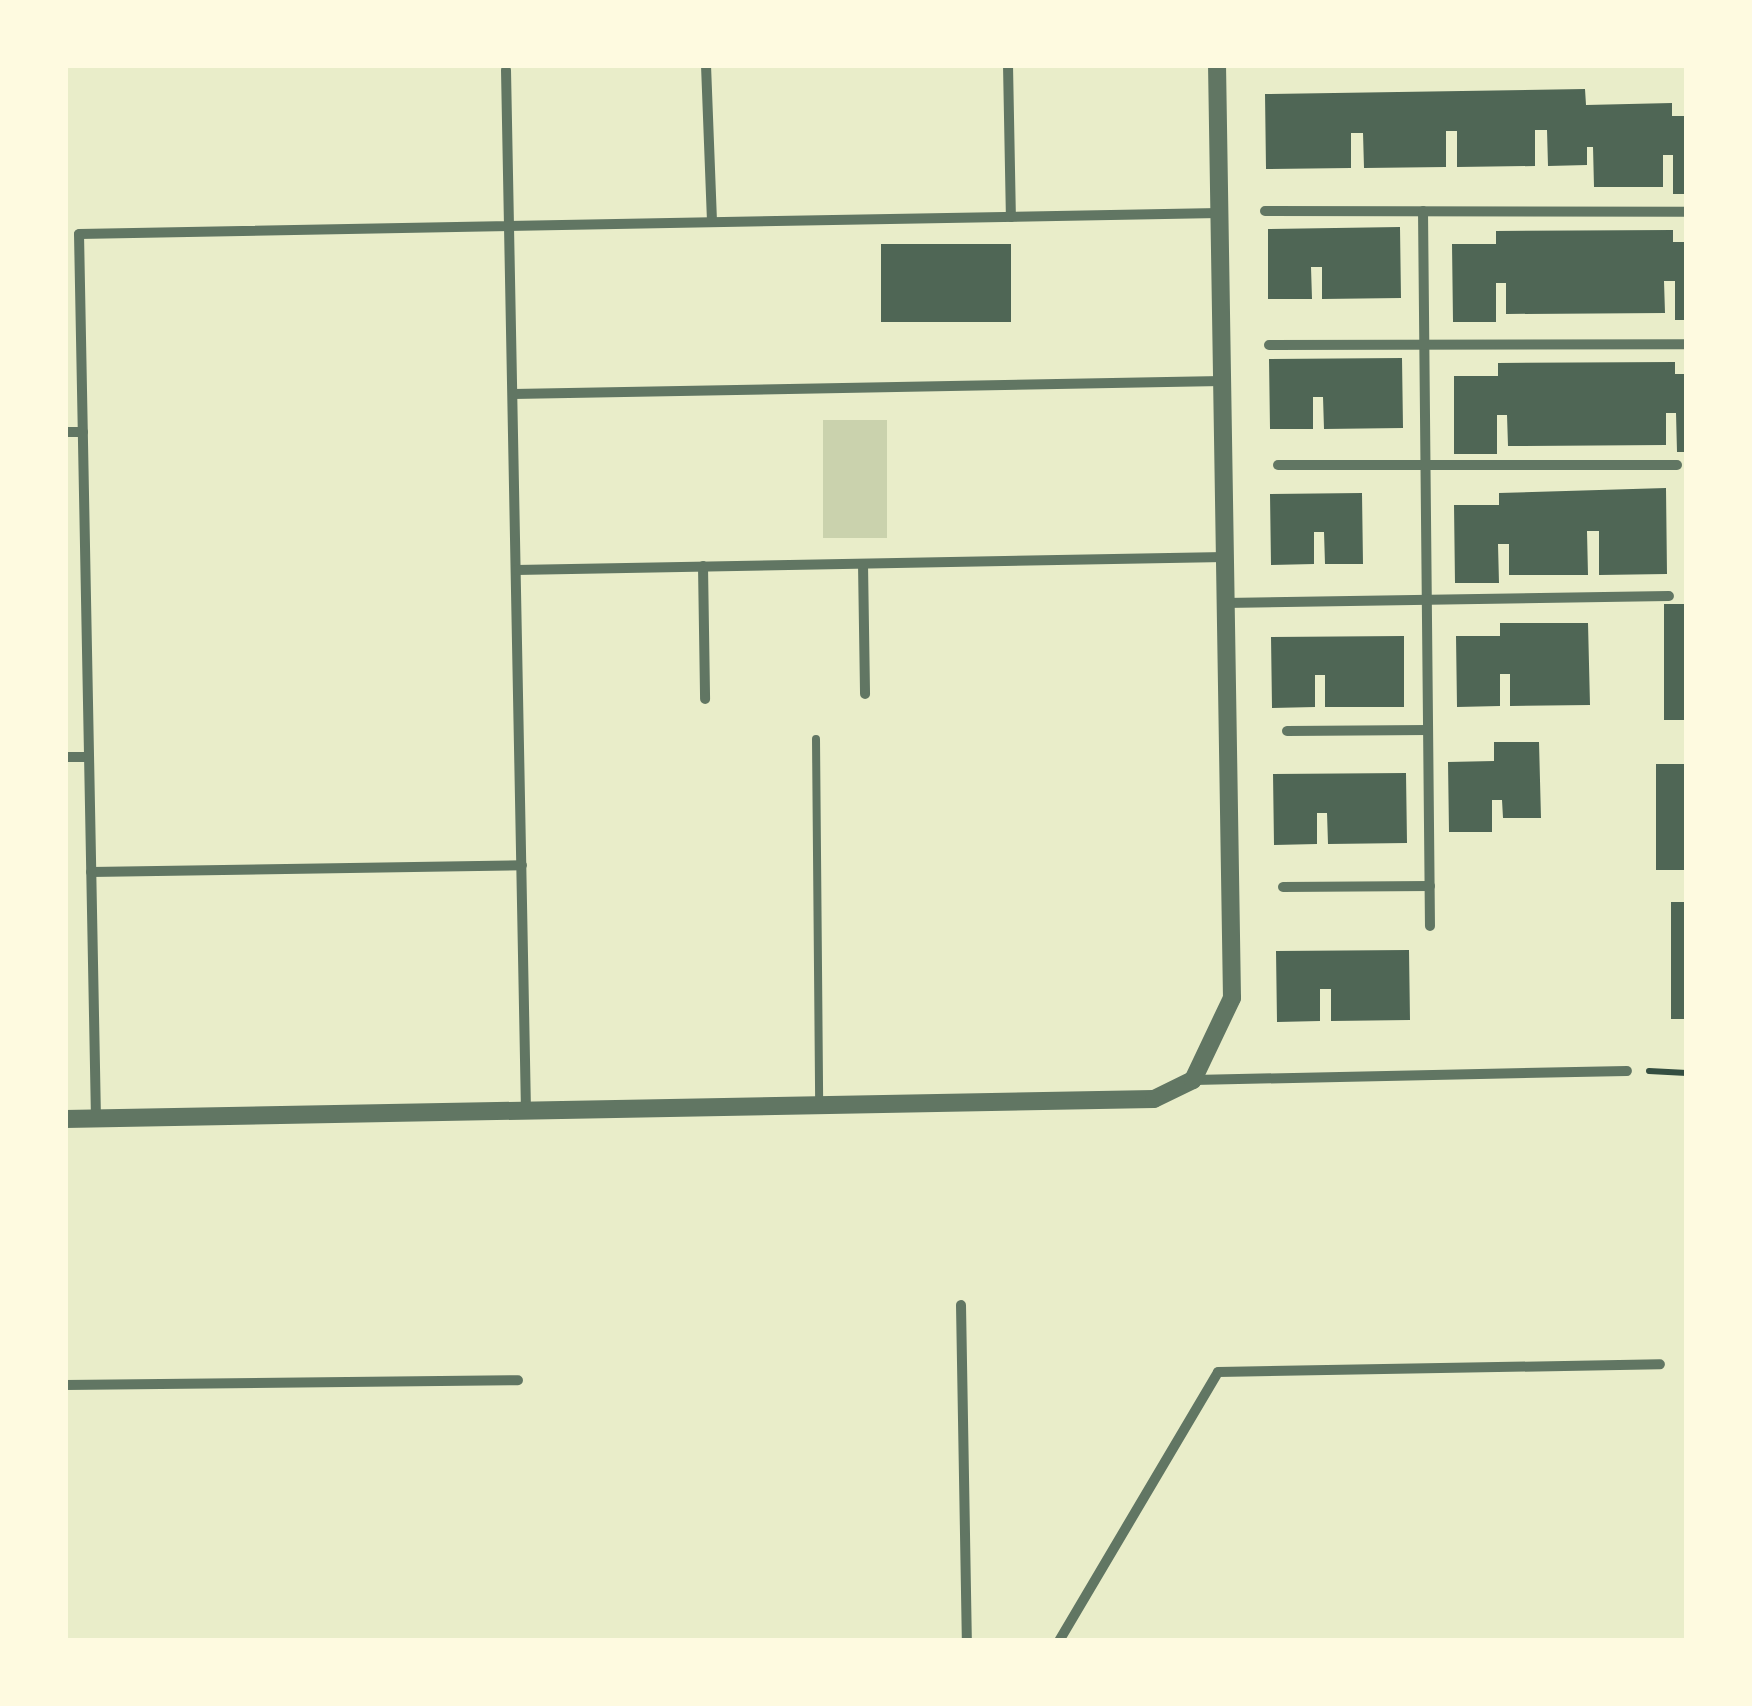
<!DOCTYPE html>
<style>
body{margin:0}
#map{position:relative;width:1752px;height:1706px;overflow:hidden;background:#e9edc9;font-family:Lora,serif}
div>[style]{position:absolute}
.green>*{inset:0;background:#cad2ad;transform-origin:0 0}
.building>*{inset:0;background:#4f6655;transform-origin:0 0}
.path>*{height:6px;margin:-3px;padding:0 3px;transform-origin:3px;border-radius:3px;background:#344e41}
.service>*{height:8px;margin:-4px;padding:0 4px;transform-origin:4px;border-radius:4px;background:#617663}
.minor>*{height:10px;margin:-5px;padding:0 5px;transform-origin:5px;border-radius:5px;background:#617663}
.tertiary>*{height:18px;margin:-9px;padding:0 9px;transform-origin:9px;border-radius:9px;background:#617663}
span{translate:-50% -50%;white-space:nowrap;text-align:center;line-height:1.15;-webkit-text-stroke:8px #fefae0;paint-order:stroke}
.frame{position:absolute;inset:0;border:68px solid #fefae0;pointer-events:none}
</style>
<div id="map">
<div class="green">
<div style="left:823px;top:420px;width:64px;height:118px"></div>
</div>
<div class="building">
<div style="clip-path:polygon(1585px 89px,1586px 105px,1672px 103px,1672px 116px,1687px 116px,1687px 194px,1673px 194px,1673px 155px,1663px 155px,1663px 187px,1594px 187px,1593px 147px,1587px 147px,1587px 165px,1548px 166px,1547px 130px,1535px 130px,1535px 166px,1457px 167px,1457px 131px,1446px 131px,1446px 167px,1364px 168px,1363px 133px,1351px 133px,1351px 168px,1266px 169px,1265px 94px)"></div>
<div style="clip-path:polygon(1400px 227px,1401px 298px,1322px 299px,1322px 267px,1311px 267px,1312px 299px,1268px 299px,1268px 229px)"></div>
<div style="clip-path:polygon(1673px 230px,1673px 242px,1687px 242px,1687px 320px,1675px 320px,1675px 281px,1664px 281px,1665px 313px,1506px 314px,1506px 283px,1496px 283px,1496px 322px,1453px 322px,1452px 244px,1496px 244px,1496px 231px)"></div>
<div style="left:881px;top:244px;width:130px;height:78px"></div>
<div style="clip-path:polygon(1402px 358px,1403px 428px,1324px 429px,1323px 397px,1313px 397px,1313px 429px,1270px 429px,1269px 359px)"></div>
<div style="clip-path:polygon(1675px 362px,1675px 374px,1687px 374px,1687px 452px,1677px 452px,1676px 413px,1666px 413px,1666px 445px,1508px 446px,1507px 415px,1497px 415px,1497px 454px,1454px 454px,1454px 376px,1498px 376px,1498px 363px)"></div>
<div style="clip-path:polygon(1666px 488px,1667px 574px,1599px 575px,1599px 531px,1587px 531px,1588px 575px,1509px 575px,1509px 544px,1498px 544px,1499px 583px,1455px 583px,1454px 505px,1499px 505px,1499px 493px)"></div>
<div style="clip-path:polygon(1362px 493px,1363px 564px,1325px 564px,1324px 532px,1314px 532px,1314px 564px,1271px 565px,1270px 494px)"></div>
<div style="left:1664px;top:604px;width:23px;height:116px"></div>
<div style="clip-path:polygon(1500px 623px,1588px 623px,1590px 705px,1510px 706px,1510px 674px,1500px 674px,1500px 706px,1457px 707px,1456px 636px,1500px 636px)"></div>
<div style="clip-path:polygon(1404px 636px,1404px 707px,1325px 707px,1325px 675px,1315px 675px,1315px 707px,1272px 708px,1271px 637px)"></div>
<div style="clip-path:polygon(1494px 742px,1539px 742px,1541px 818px,1503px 818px,1502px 800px,1492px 800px,1492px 832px,1449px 832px,1448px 762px,1494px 761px)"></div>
<div style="left:1656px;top:764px;width:31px;height:106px"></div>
<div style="clip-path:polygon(1406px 773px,1407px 843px,1328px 844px,1327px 813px,1317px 813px,1317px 844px,1274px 845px,1273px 774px)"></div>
<div style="left:1671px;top:902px;width:16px;height:117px"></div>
<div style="clip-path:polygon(1409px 950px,1410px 1020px,1331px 1021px,1331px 989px,1320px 989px,1320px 1021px,1277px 1022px,1276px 951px)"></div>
</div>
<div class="path">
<div style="left:1649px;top:1071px;width:38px;rotate:3deg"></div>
</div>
<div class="service">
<div style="left:816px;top:739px;width:366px;rotate:89.5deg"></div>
</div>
<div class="minor">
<div style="left:706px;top:65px;width:157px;rotate:87.8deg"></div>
<div style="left:1008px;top:65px;width:152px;rotate:88.9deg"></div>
<div style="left:506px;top:70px;width:1040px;rotate:88.9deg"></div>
<div style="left:1265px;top:211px;width:422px;rotate:0.1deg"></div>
<div style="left:1423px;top:211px;width:715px;rotate:89.44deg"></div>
<div style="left:1269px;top:345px;width:418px;rotate:-0.1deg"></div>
<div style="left:513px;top:394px;width:709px;rotate:-1.05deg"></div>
<div style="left:65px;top:432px;width:18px"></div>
<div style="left:1278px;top:465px;width:399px"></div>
<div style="left:863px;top:564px;width:130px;rotate:89.1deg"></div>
<div style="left:703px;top:566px;width:133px;rotate:89.1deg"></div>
<div style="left:516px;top:570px;width:709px;rotate:-1.05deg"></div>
<div style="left:1225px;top:603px;width:444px;rotate:-0.9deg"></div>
<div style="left:1287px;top:731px;width:141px;rotate:-0.4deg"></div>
<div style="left:65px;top:757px;width:24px"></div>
<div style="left:91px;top:872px;width:431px;rotate:-0.9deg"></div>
<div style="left:1283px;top:887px;width:147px;rotate:-0.4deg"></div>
<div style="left:1194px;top:1080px;width:433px;rotate:-1.2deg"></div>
<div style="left:96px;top:1119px;width:885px;rotate:-91.1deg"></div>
<div style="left:79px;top:234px;width:1140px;rotate:-1.06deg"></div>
<div style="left:961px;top:1305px;width:336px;rotate:89deg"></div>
<div style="left:65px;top:1385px;width:453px;rotate:-0.6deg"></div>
<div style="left:1059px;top:1641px;width:312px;rotate:-59.4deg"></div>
<div style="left:1218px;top:1372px;width:442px;rotate:-1deg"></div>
</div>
<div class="tertiary">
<div style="left:65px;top:1119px;width:1089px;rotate:-1.05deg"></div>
<div style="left:1154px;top:1099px;width:43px;rotate:-26deg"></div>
<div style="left:1193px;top:1080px;width:91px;rotate:-64.6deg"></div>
<div style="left:1232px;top:998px;width:933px;rotate:-90.92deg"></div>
</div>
<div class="frame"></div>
</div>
